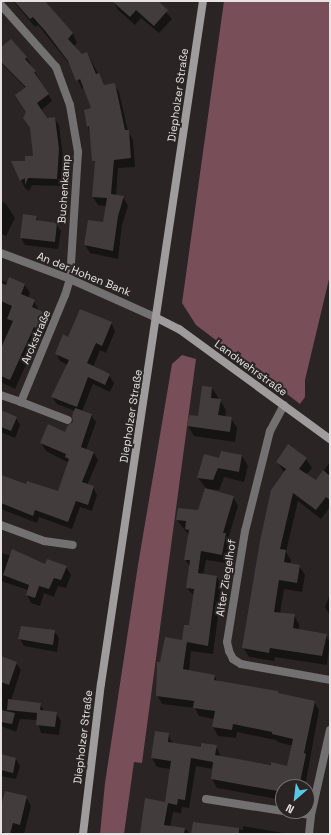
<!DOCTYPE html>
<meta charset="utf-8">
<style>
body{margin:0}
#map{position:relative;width:331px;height:835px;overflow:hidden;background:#2a2425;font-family:"Space Grotesk",sans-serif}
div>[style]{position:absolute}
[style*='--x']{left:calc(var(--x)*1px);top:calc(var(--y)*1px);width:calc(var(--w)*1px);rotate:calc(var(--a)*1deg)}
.forest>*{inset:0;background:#784e58}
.shadow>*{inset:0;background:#0007}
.building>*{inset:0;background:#423c3d}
.street>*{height:8px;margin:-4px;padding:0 4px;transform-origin:4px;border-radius:4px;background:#737071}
.secondary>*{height:8px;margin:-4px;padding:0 4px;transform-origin:4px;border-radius:4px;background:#a09b9c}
span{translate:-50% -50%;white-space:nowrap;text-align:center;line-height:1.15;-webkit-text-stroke:4px #2a2425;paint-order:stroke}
.street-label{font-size:11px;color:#e7e3e4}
.frame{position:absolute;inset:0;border:2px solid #e7e3e4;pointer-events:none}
.north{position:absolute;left:275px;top:779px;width:40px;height:40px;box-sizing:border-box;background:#2a2425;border:1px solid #767071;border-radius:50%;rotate:208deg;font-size:11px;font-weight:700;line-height:16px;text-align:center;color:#e7e3e4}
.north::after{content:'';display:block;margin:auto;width:14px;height:18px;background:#57c9e2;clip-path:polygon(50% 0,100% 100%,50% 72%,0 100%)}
</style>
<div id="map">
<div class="forest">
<i style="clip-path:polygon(224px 1px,330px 1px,330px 275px,305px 380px,305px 397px,300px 404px,196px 325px,182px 303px)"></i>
<i style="clip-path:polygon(182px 355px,196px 359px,142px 763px,134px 762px,124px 834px,100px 834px,105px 783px,138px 565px,172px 364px)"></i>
</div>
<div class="shadow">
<i style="clip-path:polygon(13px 1px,44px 1px,73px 34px,77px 43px,74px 46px,82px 55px,87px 53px,105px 86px,114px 84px,119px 92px,128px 131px,133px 140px,135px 167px,118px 168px,116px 196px,123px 197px,128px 206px,122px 225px,118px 259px,90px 253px,85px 245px,104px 224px,107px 206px,98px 205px,93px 197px,95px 165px,88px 126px,92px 109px,84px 88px,82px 89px,71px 66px,38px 25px,35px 27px)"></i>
<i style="clip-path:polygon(113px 1px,156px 1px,172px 19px,159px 33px,141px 18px,135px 25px,118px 10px)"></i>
<i style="clip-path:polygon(11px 40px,27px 58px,52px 101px,41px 110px,47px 119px,54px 118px,59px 125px,63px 157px,60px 186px,32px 185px,29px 191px,25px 188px,12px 162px,26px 162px,34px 157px,31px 130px,24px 119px,27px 112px,26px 88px,1px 63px,1px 46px,2px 47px)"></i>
<i style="clip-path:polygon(1px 201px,6px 204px,15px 218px,6px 236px,1px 234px)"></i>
<i style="clip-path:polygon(36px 217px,39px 222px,56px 224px,61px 231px,58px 249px,25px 245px,21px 238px)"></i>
<i style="clip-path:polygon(10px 279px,25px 285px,30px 293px,28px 298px,34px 301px,39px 311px,50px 316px,55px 325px,48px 340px,39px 336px,15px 389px,1px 382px,1px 280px,8px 283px)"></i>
<i style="clip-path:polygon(111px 323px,115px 331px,106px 353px,100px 350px,93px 367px,109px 375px,114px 383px,110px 392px,93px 384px,82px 411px,91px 415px,96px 422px,86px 450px,94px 453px,98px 460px,87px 485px,93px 487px,97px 495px,92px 511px,80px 507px,72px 529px,39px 517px,37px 523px,1px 509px,1px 476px,27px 485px,59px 492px,69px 463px,46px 451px,41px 443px,66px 433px,74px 423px,75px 411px,57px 404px,52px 397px,68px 365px,60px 361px,56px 353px,69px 338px)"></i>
<i style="clip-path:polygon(212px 388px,226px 410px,225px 417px,231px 418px,237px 428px,235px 442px,194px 436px,188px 426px,198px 417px)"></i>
<i style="clip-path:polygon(1px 411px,16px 418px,20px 425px,15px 438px,1px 432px)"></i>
<i style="clip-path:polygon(242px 456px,248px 466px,244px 482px,224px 477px,219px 490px,209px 489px,233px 497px,238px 506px,228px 539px,230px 543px,227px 563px,206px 560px,203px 575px,217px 577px,222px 586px,213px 654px,191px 651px,189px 671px,214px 676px,218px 682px,314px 702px,319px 710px,305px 787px,283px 787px,283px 800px,217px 788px,212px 779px,213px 769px,196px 766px,189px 808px,182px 807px,181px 813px,173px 812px,170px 827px,187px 830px,189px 834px,141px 834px,166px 803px,171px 769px,157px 767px,152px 758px,168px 734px,173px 744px,202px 748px,216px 746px,221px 757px,288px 767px,293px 746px,278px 742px,276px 740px,237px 732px,236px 738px,218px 736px,213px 727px,214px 719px,199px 716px,195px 708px,162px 704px,157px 695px,161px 663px,183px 641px,190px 627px,194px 596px,187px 588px,190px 567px,185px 559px,189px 535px,177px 520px,199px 512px,206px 488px,198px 478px,220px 459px)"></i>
<i style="clip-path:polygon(306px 459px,312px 468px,306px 475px,316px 481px,330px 462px,330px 507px,321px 519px,298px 501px,286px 552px,291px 560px,290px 564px,299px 566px,305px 575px,302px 592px,284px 589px,280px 614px,294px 615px,299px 624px,299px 630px,326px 635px,330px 642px,327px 665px,275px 657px,274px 661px,249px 657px,243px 647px,285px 473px,277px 462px)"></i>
<i style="clip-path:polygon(1px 553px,46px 565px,66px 567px,71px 575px,66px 588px,58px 586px,54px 597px,44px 593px,40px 606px,31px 603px,27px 595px,28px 590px,1px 581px)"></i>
<i style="clip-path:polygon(330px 594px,330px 616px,325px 607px)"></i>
<i style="clip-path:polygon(54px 631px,59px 638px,57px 652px,24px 646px,20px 639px)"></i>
<i style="clip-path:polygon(1px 658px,16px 663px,21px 670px,11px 700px,40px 704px,44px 711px,56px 713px,61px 721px,59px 735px,41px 733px,37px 720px,20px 719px,16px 732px,1px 726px)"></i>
<i style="clip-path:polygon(1px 755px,16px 759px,20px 766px,16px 779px,1px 776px)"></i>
<i style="clip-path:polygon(26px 797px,31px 806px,24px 834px,1px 834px,1px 809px)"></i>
<i style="clip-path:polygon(194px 823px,243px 830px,243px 826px,289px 834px,192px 834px)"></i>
</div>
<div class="building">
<i style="clip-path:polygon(14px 1px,45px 1px,73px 33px,68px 39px,82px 54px,87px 52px,96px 74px,99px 73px,104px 85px,115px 83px,125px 130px,129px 130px,131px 158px,114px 160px,111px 194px,124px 196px,118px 216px,113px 251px,84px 245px,88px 220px,103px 222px,107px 198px,92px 197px,95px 161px,92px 161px,89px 126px,87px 127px,84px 110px,91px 108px,80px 79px,76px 81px,68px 61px,46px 32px,33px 17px,30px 19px)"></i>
<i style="clip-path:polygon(112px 1px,158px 1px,168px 10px,154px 26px,136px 10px,130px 17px)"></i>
<i style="clip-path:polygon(11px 39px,27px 57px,25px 59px,36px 71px,34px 72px,49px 94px,37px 103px,47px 118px,55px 117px,59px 149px,57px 179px,28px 178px,25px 185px,25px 178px,20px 181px,11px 161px,25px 161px,25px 156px,33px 156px,30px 128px,23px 118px,26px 112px,15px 95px,26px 87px,1px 62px,1px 47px)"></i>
<i style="clip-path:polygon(23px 214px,37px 216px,36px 220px,57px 223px,55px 242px,20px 238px)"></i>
<i style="clip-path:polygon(9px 277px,25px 284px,21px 294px,35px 300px,32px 307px,50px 315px,43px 331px,34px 327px,10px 380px,1px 376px,1px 348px,13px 321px,7px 319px,12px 306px,1px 301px,1px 283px,6px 285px)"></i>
<i style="clip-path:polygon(80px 309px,112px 322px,102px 346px,96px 343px,87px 363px,110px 374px,105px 385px,88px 377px,77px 407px,51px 397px,69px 360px,55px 354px,63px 334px,68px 337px)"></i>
<i style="clip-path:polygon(202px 386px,212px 387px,211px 398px,221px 399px,218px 415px,232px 417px,230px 432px,187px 426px,189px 415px,198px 416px)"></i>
<i style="clip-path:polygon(75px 408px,92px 414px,81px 447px,94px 452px,82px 482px,94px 486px,88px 505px,76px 501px,68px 522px,35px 510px,33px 516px,1px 503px,1px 475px,26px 484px,27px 481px,58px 491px,69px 459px,65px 457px,66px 454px,40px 443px,48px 424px,65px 432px,68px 425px,73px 422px,72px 416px)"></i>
<i style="clip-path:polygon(1px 410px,17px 417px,11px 431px,1px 427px)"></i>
<i style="clip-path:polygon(288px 444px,307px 458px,299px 469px,316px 480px,323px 470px,330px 476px,330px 500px,326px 497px,316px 510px,293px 493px,280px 549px,286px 550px,284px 562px,300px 565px,297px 583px,279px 580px,274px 612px,295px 614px,293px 628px,327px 634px,322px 656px,270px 648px,269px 653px,242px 648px,260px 541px,271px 490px,286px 469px,276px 462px)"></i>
<i style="clip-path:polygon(221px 451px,242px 455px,239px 472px,218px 468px,213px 480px,197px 478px,204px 454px,219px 458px)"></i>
<i style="clip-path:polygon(205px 488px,234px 496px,223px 533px,226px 533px,222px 555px,201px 551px,198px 573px,217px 576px,208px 646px,187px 642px,183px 669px,215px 675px,214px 680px,278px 691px,278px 693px,315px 701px,304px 753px,306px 754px,299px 787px,283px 787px,283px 792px,211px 779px,213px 762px,191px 758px,185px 800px,178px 799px,177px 805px,168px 803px,164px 825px,185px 828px,184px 834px,140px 834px,145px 798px,165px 802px,171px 761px,151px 758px,155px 731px,169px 733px,168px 742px,201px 747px,201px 743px,217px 745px,215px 755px,271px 765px,271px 762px,287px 766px,293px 739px,272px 734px,272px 732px,233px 724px,232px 730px,212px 727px,215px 711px,193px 708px,194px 701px,156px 696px,157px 662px,160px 662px,165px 637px,182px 640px,184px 625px,189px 625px,194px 589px,186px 588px,190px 560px,184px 560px,189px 530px,185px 529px,186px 521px,176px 520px,178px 508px,198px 510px)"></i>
<i style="clip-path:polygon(12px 549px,45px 564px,47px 559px,67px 566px,61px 580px,54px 578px,49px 589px,39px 586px,35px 598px,26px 595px,29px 585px,3px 575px)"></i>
<i style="clip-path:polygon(21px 626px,55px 630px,53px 645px,18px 639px)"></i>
<i style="clip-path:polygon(1px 656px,17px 662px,9px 685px,1px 682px)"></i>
<i style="clip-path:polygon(8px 699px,41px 703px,40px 710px,57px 712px,55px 727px,36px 725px,37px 713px,7px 710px)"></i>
<i style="clip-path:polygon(1px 710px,15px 713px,12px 724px,1px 722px)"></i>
<i style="clip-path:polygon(1px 754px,16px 758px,13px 773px,1px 770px)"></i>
<i style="clip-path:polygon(5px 791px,27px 796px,20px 825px,13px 823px,10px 834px,1px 832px,1px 806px)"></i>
<i style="clip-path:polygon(193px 822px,239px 828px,239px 834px,191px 834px)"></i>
</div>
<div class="street">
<i style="--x:1;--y:5;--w:83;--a:48.4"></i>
<i style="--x:56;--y:67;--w:40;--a:69.8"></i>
<i style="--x:70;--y:105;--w:48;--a:80.3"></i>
<i style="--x:78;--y:152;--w:127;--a:93.6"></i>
<i style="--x:70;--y:279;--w:17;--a:107"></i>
<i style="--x:65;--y:295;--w:116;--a:112.4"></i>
<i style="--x:21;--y:402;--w:21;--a:-161"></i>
<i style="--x:1;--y:253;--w:74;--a:20.6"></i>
<i style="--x:70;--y:279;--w:95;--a:24.1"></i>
<i style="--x:21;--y:402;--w:50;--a:21"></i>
<i style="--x:284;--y:405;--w:30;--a:118"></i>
<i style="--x:270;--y:431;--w:103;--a:104"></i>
<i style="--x:245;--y:531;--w:112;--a:99.2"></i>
<i style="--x:227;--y:642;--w:9;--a:77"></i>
<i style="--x:229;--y:651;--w:9;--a:63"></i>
<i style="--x:233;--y:659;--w:9;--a:32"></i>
<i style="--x:241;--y:664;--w:90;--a:10.2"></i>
<i style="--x:1;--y:525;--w:46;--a:20.4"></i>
<i style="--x:44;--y:541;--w:29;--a:8"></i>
<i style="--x:206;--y:799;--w:78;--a:8.9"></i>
<i style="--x:285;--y:811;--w:26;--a:9"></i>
<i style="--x:311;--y:815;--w:19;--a:96"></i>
<i style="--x:311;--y:815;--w:87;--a:-77.4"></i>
</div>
<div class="secondary">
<i style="--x:157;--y:318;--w:25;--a:27"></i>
<i style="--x:179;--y:329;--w:187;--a:36.1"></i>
<i style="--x:83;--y:834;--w:151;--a:-83.2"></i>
<i style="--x:101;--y:684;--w:691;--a:-81.51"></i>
</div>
<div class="street-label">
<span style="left:178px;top:95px;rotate:-82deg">Diepholzer Straße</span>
<span style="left:64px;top:189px;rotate:-86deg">Buchenkamp</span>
<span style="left:84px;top:274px;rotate:22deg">An der Hohen Bank</span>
<span style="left:36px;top:337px;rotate:-67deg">Arckstraße</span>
<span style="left:251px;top:368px;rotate:36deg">Landwehrstraße</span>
<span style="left:131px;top:416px;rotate:-81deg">Diepholzer Straße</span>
<span style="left:226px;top:578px;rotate:-81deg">Alter Ziegelhof</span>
<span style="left:83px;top:737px;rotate:-83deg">Diepholzer Straße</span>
</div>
<div class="frame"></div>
<div class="north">N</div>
</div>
